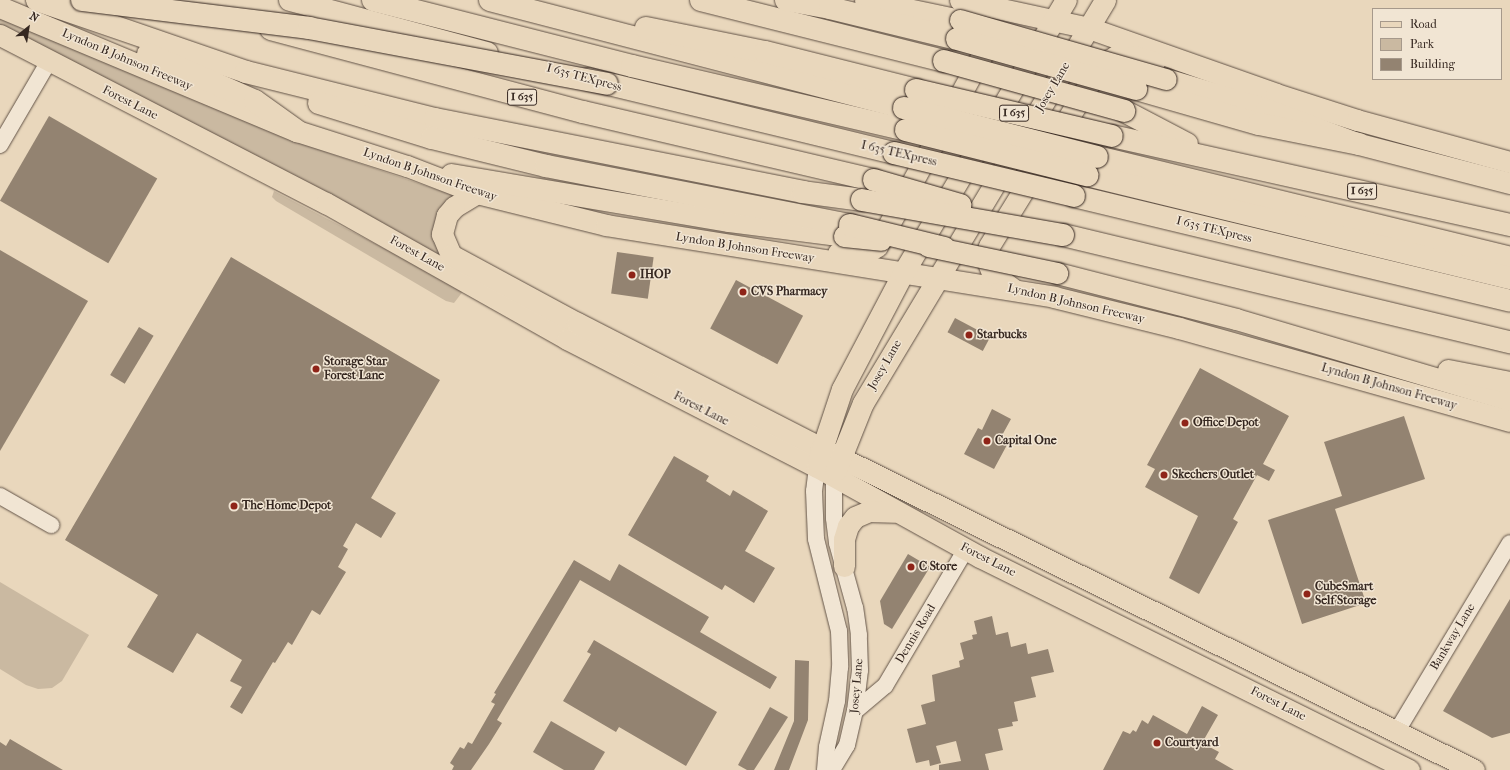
<!DOCTYPE html>
<style>
body{margin:0}
#map{position:relative;width:1510px;height:770px;overflow:hidden;background:#e9d7bc;font-family:"IM FELL French Canon",serif}
div>[style]{position:absolute}
[style*='--x']{left:calc(var(--x)*1px);top:calc(var(--y)*1px);width:calc(var(--w)*1px);rotate:calc(var(--a)*1deg)}
.green>*{inset:0;background:#cab9a1}
.building>*{inset:0;background:#938371;transform-origin:0 0}
.roads{filter:drop-shadow(0 0 1px #625347) drop-shadow(0 0 1px #625347)}
.minor>*{height:16px;margin:-8px;padding:0 8px;transform-origin:8px;border-radius:8px;background:#f1e5d3}
.major>*{height:21px;margin:-10.5px;padding:0 10.5px;transform-origin:10.5px;border-radius:10.5px;background:#e9d7bc}
.highway>*{height:22px;margin:-11px;padding:0 11px;transform-origin:11px;border-radius:11px;background:#e9d7bc}
.bridges{filter:drop-shadow(0 0 1px #352720) drop-shadow(0 0 1px #352720)}
.major-bridge>*{height:21px;margin:-10.5px;padding:0 10.5px;transform-origin:10.5px;border-radius:10.5px;background:#e9d7bc}
.highway-bridge>*{height:22px;margin:-11px;padding:0 11px;transform-origin:11px;border-radius:11px;background:#e9d7bc}
.dots>*{width:11px;height:11px;translate:-50% -50%;box-sizing:border-box;border:2px solid #f1e5d3;border-radius:50%}
span{translate:-50% -50%;white-space:nowrap;text-align:center;line-height:1.15;-webkit-text-stroke:3px #f1e5d3;paint-order:stroke}
.shield-label span{padding:1px 3px;background:#f1e5d3;border:1px solid;border-radius:3px;-webkit-text-stroke-width:0}
.shield-label{font-size:11px;color:#352720;font-weight:700}
.street-label{font-size:12px;color:#352720}
.poi-label{font-size:12px;color:#352720;font-weight:700}
.left{translate:0 -50%;text-align:left}
.legend{position:absolute;left:1372px;top:8px;width:130px;height:72px;box-sizing:border-box;background:#f1e5d3;border:1px solid #a6998b;margin:0;padding:5px 7px;list-style:none;font-size:12px;color:#352720}
.legend li{display:flex;align-items:center;gap:8px;height:20px}
.legend b{width:20px;border:1px solid #a6998b}
.north{position:absolute;left:8px;top:8px;width:40px;height:40px;-webkit-text-stroke:3px #f1e5d3;paint-order:stroke;rotate:30deg;font-size:11px;font-weight:700;line-height:16px;text-align:center;color:#352720}
.north::after{content:'';display:block;margin:auto;width:14px;height:18px;background:#352720;clip-path:polygon(50% 0,100% 100%,50% 72%,0 100%)}
</style>
<div id="map">
<div class="green">
<i style="clip-path:polygon(0 17px,329px 153px,453px 195px,440px 254px,438px 255px,0 29px)"></i>
<i style="clip-path:polygon(274px 191px,464px 290px,454px 303px,446px 301px,276px 201px,272px 197px)"></i>
<i style="clip-path:polygon(0 582px,89px 635px,62px 681px,52px 688px,38px 689px,26px 685px,0 669px)"></i>
</div>
<div class="building">
<i style="left:49px;top:116px;width:125px;height:98px;rotate:30deg"></i>
<i style="clip-path:polygon(0 250px,88px 301px,0 451px)"></i>
<i style="left:617px;top:252px;width:37px;height:42px;rotate:8deg"></i>
<i style="clip-path:polygon(231px 257px,440px 380px,371px 498px,396px 513px,381px 538px,356px 523px,343px 546px,348px 549px,338px 567px,346px 572px,320px 615px,312px 610px,292px 645px,288px 642px,275px 663px,273px 662px,242px 714px,230px 707px,242px 687px,230px 681px,242px 660px,197px 633px,173px 673px,127px 647px,158px 595px,65px 540px)"></i>
<i style="left:736px;top:280px;width:76px;height:55px;rotate:28deg"></i>
<i style="left:955px;top:318px;width:40px;height:16px;rotate:28deg"></i>
<i style="left:139px;top:327px;width:17px;height:56px;rotate:31deg"></i>
<i style="clip-path:polygon(1200px 368px,1289px 416px,1263px 464px,1275px 470px,1269px 481px,1257px 475px,1233px 519px,1238px 522px,1199px 594px,1169px 578px,1198px 516px,1145px 487px,1155px 469px,1147px 465px)"></i>
<i style="clip-path:polygon(992px 409px,1011px 419px,1000px 439px,1008px 443px,994px 469px,964px 454px,978px 428px,982px 430px)"></i>
<i style="clip-path:polygon(1404px 416px,1425px 479px,1335px 509px,1366px 603px,1302px 624px,1268px 520px,1342px 496px,1324px 442px)"></i>
<i style="clip-path:polygon(674px 456px,709px 476px,706px 481px,730px 496px,733px 490px,768px 511px,745px 551px,775px 568px,754px 603px,725px 585px,722px 590px,628px 535px)"></i>
<i style="clip-path:polygon(908px 554px,930px 567px,892px 629px,884px 624px,880px 601px)"></i>
<i style="clip-path:polygon(574px 560px,610px 581px,619px 564px,709px 617px,700px 632px,777px 677px,770px 689px,580px 580px,497px 720px,502px 723px,489px 744px,471px 770px,452px 770px,454px 766px,450px 763px,460px 747px,464px 749px,468px 742px,472px 744px,495px 704px,491px 702px,496px 694px,494px 693px)"></i>
<i style="clip-path:polygon(1510px 599px,1510px 733px,1492px 738px,1443px 711px)"></i>
<i style="clip-path:polygon(992px 616px,996px 635px,1008px 632px,1011px 647px,1026px 643px,1028px 654px,1048px 649px,1054px 672px,1031px 677px,1036px 697px,1014px 702px,1018px 721px,1012px 722px,1013px 726px,998px 729px,1003px 750px,985px 754px,989px 770px,939px 770px,939px 765px,961px 761px,956px 741px,936px 746px,941px 763px,930px 766px,929px 760px,916px 763px,907px 729px,926px 724px,921px 705px,935px 701px,932px 675px,960px 667px,959px 661px,964px 659px,960px 643px,973px 639px,972px 635px,977px 634px,974px 621px)"></i>
<i style="clip-path:polygon(594px 640px,717px 712px,686px 766px,619px 727px,616px 732px,563px 701px,591px 654px,587px 652px)"></i>
<i style="clip-path:polygon(795px 660px,809px 661px,808px 720px,789px 770px,774px 770px,794px 721px)"></i>
<i style="clip-path:polygon(1202px 706px,1218px 715px,1202px 743px,1219px 752px,1215px 759px,1234px 770px,1103px 770px,1123px 731px,1130px 734px,1133px 730px,1136px 732px,1142px 720px,1148px 724px,1153px 715px,1187px 734px)"></i>
<i style="clip-path:polygon(770px 707px,788px 717px,754px 770px,747px 770px,738px 765px)"></i>
<i style="clip-path:polygon(551px 721px,605px 752px,594px 770px,564px 770px,533px 752px)"></i>
<i style="clip-path:polygon(10px 739px,27px 749px,63px 770px,0 770px,0 742px,6px 746px)"></i>
</div>
<div class="roads">
<div class="minor">
<i style="--x:0;--y:145;--w:97;--a:-59.7"></i>
<i style="--x:817;--y:467;--w:24;--a:97"></i>
<i style="--x:814;--y:491;--w:48;--a:87.6"></i>
<i style="--x:816;--y:539;--w:95;--a:76"></i>
<i style="--x:839;--y:631;--w:36;--a:88"></i>
<i style="--x:840;--y:667;--w:34;--a:95"></i>
<i style="--x:837;--y:701;--w:47;--a:102.3"></i>
<i style="--x:827;--y:747;--w:23;--a:95"></i>
<i style="--x:0;--y:496;--w:59;--a:29.6"></i>
<i style="--x:855;--y:711;--w:39;--a:-40"></i>
<i style="--x:885;--y:686;--w:159;--a:-59.4"></i>
<i style="--x:1397;--y:731;--w:219;--a:-59"></i>
<i style="--x:832;--y:770;--w:29;--a:-59"></i>
<i style="--x:847;--y:745;--w:35;--a:-77"></i>
<i style="--x:855;--y:711;--w:41;--a:-83"></i>
<i style="--x:860;--y:670;--w:35;--a:-92"></i>
<i style="--x:859;--y:635;--w:27;--a:-98"></i>
<i style="--x:855;--y:608;--w:67;--a:-105.5"></i>
<i style="--x:837;--y:543;--w:25;--a:-97"></i>
<i style="--x:834;--y:518;--w:41;--a:-90"></i>
</div>
<div class="major">
<i style="--x:865;--y:0;--w:97;--a:11.9"></i>
<i style="--x:960;--y:0;--w:132;--a:12.2"></i>
<i style="--x:1089;--y:28;--w:198;--a:19.4"></i>
<i style="--x:1276;--y:94;--w:85;--a:17.8"></i>
<i style="--x:1357;--y:120;--w:159;--a:15.4"></i>
<i style="--x:0;--y:7;--w:322;--a:22.7"></i>
<i style="--x:297;--y:131;--w:115;--a:17.7"></i>
<i style="--x:407;--y:166;--w:75;--a:21.1"></i>
<i style="--x:477;--y:193;--w:133;--a:13.9"></i>
<i style="--x:606;--y:225;--w:454;--a:9.1"></i>
<i style="--x:1054;--y:297;--w:129;--a:13.9"></i>
<i style="--x:1179;--y:328;--w:344;--a:15.7"></i>
<i style="--x:0;--y:35;--w:367;--a:27.3"></i>
<i style="--x:326;--y:203;--w:277;--a:29.4"></i>
<i style="--x:567;--y:339;--w:281;--a:27.1"></i>
<i style="--x:817;--y:467;--w:186;--a:28.9"></i>
<i style="--x:980;--y:557;--w:479;--a:26.4"></i>
<i style="--x:1166;--y:79;--w:104;--a:16.7"></i>
<i style="--x:1266;--y:109;--w:99;--a:20.6"></i>
<i style="--x:1359;--y:144;--w:156;--a:14.5"></i>
<i style="--x:451;--y:174;--w:282;--a:9.6"></i>
<i style="--x:729;--y:221;--w:116;--a:7.4"></i>
<i style="--x:477;--y:193;--w:27;--a:149"></i>
<i style="--x:454;--y:207;--w:11;--a:131"></i>
<i style="--x:447;--y:215;--w:20;--a:105"></i>
<i style="--x:442;--y:234;--w:23;--a:67"></i>
<i style="--x:451;--y:255;--w:143;--a:28.4"></i>
<i style="--x:577;--y:323;--w:274;--a:27.1"></i>
<i style="--x:821;--y:448;--w:728;--a:26.25"></i>
<i style="--x:838;--y:253;--w:28;--a:0"></i>
<i style="--x:866;--y:253;--w:13;--a:-32"></i>
<i style="--x:877;--y:246;--w:243;--a:-61.2"></i>
<i style="--x:1057;--y:273;--w:185;--a:14.4"></i>
<i style="--x:1236;--y:319;--w:286;--a:16.5"></i>
<i style="--x:1013;--y:289;--w:26;--a:-143"></i>
<i style="--x:992;--y:273;--w:17;--a:-111"></i>
<i style="--x:986;--y:257;--w:11;--a:-75"></i>
<i style="--x:989;--y:246;--w:211;--a:-58.3"></i>
<i style="--x:1100;--y:66;--w:19;--a:-32"></i>
<i style="--x:1116;--y:56;--w:18;--a:0"></i>
<i style="--x:1134;--y:56;--w:21;--a:17"></i>
<i style="--x:1448;--y:370;--w:63;--a:11"></i>
<i style="--x:818;--y:461;--w:76;--a:-71.6"></i>
<i style="--x:842;--y:389;--w:131;--a:-62.3"></i>
<i style="--x:903;--y:273;--w:318;--a:-59.2"></i>
<i style="--x:836;--y:470;--w:72;--a:-68.1"></i>
<i style="--x:863;--y:403;--w:470;--a:-59"></i>
<i style="--x:844;--y:566;--w:27;--a:-90"></i>
<i style="--x:844;--y:539;--w:14;--a:-73"></i>
<i style="--x:848;--y:526;--w:11;--a:-52"></i>
<i style="--x:855;--y:517;--w:15;--a:-23"></i>
<i style="--x:869;--y:511;--w:25;--a:2"></i>
</div>
<div class="highway">
<i style="--x:37;--y:0;--w:221;--a:19"></i>
<i style="--x:246;--y:72;--w:195;--a:14"></i>
<i style="--x:435;--y:119;--w:375;--a:11.2"></i>
<i style="--x:803;--y:192;--w:60;--a:7.7"></i>
<i style="--x:290;--y:0;--w:204;--a:15.1"></i>
<i style="--x:373;--y:0;--w:267;--a:14.3"></i>
<i style="--x:632;--y:66;--w:281;--a:13.1"></i>
<i style="--x:490;--y:0;--w:428;--a:14.6"></i>
<i style="--x:701;--y:0;--w:251;--a:14.1"></i>
<i style="--x:786;--y:0;--w:45;--a:10.3"></i>
<i style="--x:830;--y:8;--w:131;--a:13.7"></i>
<i style="--x:646;--y:28;--w:121;--a:11.4"></i>
<i style="--x:765;--y:52;--w:156;--a:14.1"></i>
<i style="--x:271;--y:29;--w:323;--a:14.9"></i>
<i style="--x:583;--y:112;--w:299;--a:13.2"></i>
<i style="--x:148;--y:54;--w:117;--a:23.7"></i>
<i style="--x:255;--y:101;--w:52;--a:35.5"></i>
<i style="--x:588;--y:79;--w:315;--a:13.6"></i>
<i style="--x:1136;--y:89;--w:128;--a:15.9"></i>
<i style="--x:1259;--y:124;--w:102;--a:11.3"></i>
<i style="--x:319;--y:103;--w:118;--a:17.2"></i>
<i style="--x:432;--y:138;--w:117;--a:13.8"></i>
<i style="--x:546;--y:166;--w:310;--a:11"></i>
<i style="--x:1124;--y:111;--w:71;--a:27.6"></i>
<i style="--x:1112;--y:136;--w:408;--a:12.6"></i>
<i style="--x:1097;--y:157;--w:425;--a:13.7"></i>
<i style="--x:1087;--y:175;--w:435;--a:13.7"></i>
<i style="--x:1074;--y:196;--w:448;--a:13.5"></i>
<i style="--x:1063;--y:235;--w:460;--a:13.5"></i>
</div>
</div>
<div class="bridges">
<div class="major-bridge">
<i style="--x:960;--y:20;--w:214;--a:16"></i>
<i style="--x:844;--y:236;--w:37;--a:6"></i>
<i style="--x:928;--y:246;--w:132;--a:11.8"></i>
</div>
<div class="highway-bridge">
<i style="--x:82;--y:0;--w:229;--a:7"></i>
<i style="--x:309;--y:28;--w:303;--a:10.6"></i>
<i style="--x:957;--y:39;--w:186;--a:15.6"></i>
<i style="--x:944;--y:61;--w:187;--a:15.5"></i>
<i style="--x:916;--y:90;--w:201;--a:13.2"></i>
<i style="--x:904;--y:108;--w:199;--a:14.2"></i>
<i style="--x:906;--y:130;--w:187;--a:14"></i>
<i style="--x:894;--y:153;--w:185;--a:13.4"></i>
<i style="--x:874;--y:180;--w:90;--a:16.2"></i>
<i style="--x:862;--y:200;--w:204;--a:9.9"></i>
<i style="--x:850;--y:225;--w:97;--a:13.7"></i>
</div>
</div>
<div class="dots">
<i style="left:632px;top:275px;background:#8f2418"></i>
<i style="left:743px;top:292px;background:#8f2418"></i>
<i style="left:969px;top:335px;background:#8f2418"></i>
<i style="left:316px;top:369px;background:#8f2418"></i>
<i style="left:1185px;top:423px;background:#8f2418"></i>
<i style="left:987px;top:441px;background:#8f2418"></i>
<i style="left:1164px;top:475px;background:#8f2418"></i>
<i style="left:234px;top:506px;background:#8f2418"></i>
<i style="left:911px;top:567px;background:#8f2418"></i>
<i style="left:1307px;top:594px;background:#8f2418"></i>
<i style="left:1157px;top:743px;background:#8f2418"></i>
</div>
<div class="shield-label">
<span style="left:522px;top:97px">I 635</span>
<span style="left:1014px;top:113px">I 635</span>
<span style="left:1362px;top:191px">I 635</span>
</div>
<div class="street-label">
<span style="left:127px;top:60px;rotate:23deg">Lyndon B Johnson Freeway</span>
<span style="left:584px;top:78px;rotate:15deg">I 635 TEXpress</span>
<span style="left:1053px;top:87px;rotate:-59deg">Josey Lane</span>
<span style="left:130px;top:103px;rotate:27deg">Forest Lane</span>
<span style="left:899px;top:154px;rotate:13deg">I 635 TEXpress</span>
<span style="left:430px;top:175px;rotate:19deg">Lyndon B Johnson Freeway</span>
<span style="left:1214px;top:230px;rotate:14deg">I 635 TEXpress</span>
<span style="left:745px;top:248px;rotate:9deg">Lyndon B Johnson Freeway</span>
<span style="left:417px;top:254px;rotate:29deg">Forest Lane</span>
<span style="left:1076px;top:304px;rotate:13deg">Lyndon B Johnson Freeway</span>
<span style="left:885px;top:365px;rotate:-60deg">Josey Lane</span>
<span style="left:1389px;top:387px;rotate:16deg">Lyndon B Johnson Freeway</span>
<span style="left:701px;top:409px;rotate:27deg">Forest Lane</span>
<span style="left:988px;top:560px;rotate:27deg">Forest Lane</span>
<span style="left:916px;top:634px;rotate:-59deg">Dennis Road</span>
<span style="left:1453px;top:637px;rotate:-59deg">Bankway Lane</span>
<span style="left:857px;top:686px;rotate:-85deg">Josey Lane</span>
<span style="left:1278px;top:704px;rotate:27deg">Forest Lane</span>
</div>
<div class="poi-label">
<span class="left" style="left:640px;top:275px">IHOP</span>
<span class="left" style="left:751px;top:292px">CVS Pharmacy</span>
<span class="left" style="left:977px;top:335px">Starbucks</span>
<span class="left" style="left:324px;top:369px">Storage Star<br>Forest Lane</span>
<span class="left" style="left:1193px;top:423px">Office Depot</span>
<span class="left" style="left:995px;top:441px">Capital One</span>
<span class="left" style="left:1172px;top:475px">Skechers Outlet</span>
<span class="left" style="left:242px;top:506px">The Home Depot</span>
<span class="left" style="left:919px;top:567px">C Store</span>
<span class="left" style="left:1315px;top:594px">CubeSmart<br>Self Storage</span>
<span class="left" style="left:1165px;top:743px">Courtyard</span>
</div>
<ul class="legend">
<li><b style="height:5px;background:#e9d7bc"></b>Road</li>
<li><b style="height:11px;background:#cab9a1"></b>Park</li>
<li><b style="height:11px;background:#938371"></b>Building</li>
</ul>
<div class="north">N</div>
</div>
